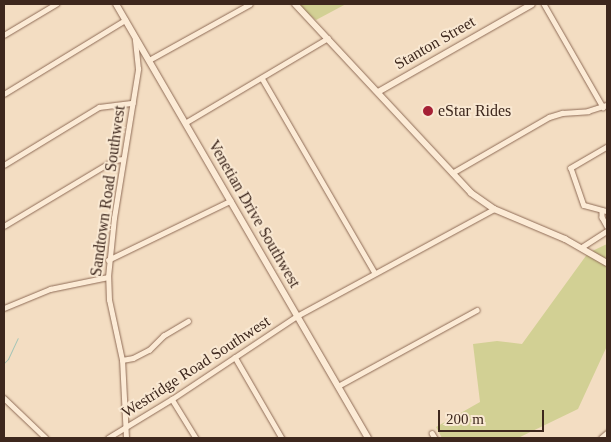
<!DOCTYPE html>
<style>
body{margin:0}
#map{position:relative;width:611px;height:442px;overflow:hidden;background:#f3ddc2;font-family:"Times New Roman",serif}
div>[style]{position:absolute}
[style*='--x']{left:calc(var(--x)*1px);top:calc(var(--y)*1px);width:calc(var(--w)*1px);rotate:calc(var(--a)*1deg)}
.green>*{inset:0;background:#d2d094}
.stream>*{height:1px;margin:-0.5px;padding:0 0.5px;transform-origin:0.5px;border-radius:0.5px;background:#a5c5b7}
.roads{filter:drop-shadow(0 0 1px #8f6c57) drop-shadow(0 0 1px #8f6c57)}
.street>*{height:4.5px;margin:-2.25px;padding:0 2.25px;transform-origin:2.25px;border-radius:2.25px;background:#fcebd6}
.secondary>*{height:6px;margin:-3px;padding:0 3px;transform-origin:3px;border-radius:3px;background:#fcebd6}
.dots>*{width:14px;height:14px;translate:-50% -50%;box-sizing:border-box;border:2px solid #f9e8d2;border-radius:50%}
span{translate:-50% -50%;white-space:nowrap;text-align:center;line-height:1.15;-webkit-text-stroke:4px #f9e8d2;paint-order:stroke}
.street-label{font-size:16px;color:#3d271d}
.poi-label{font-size:16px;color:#3d271d}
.left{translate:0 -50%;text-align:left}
.frame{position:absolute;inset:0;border:5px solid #3d271d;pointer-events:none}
.scale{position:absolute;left:438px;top:410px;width:106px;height:22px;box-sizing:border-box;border:2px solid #3d271d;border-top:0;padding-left:6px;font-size:15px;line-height:18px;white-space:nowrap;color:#3d271d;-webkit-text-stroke:4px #f9e8d2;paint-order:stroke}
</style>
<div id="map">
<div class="green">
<i style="clip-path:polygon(296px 4px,346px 4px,316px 20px)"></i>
<i style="clip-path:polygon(607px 244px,607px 346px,578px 409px,518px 438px,442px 438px,436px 427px,480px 402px,473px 344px,497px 341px,522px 344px,588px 253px)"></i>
</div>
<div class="stream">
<i style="--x:4;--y:363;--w:6;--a:-45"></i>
<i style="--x:8;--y:359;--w:23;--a:-65"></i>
</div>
<div class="roads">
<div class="street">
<i style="--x:544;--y:4;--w:119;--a:60.2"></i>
<i style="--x:4;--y:35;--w:61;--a:-30.8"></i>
<i style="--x:149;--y:60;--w:115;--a:-29"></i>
<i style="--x:262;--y:78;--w:225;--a:59.9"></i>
<i style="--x:4;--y:94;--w:142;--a:-31.4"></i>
<i style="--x:185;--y:123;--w:166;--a:-30.7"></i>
<i style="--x:607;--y:147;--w:42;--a:149.7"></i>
<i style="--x:571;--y:168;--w:39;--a:71"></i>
<i style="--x:584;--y:205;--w:24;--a:15"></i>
<i style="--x:4;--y:165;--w:111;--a:-31.4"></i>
<i style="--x:99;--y:107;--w:34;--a:-7"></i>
<i style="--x:452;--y:173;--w:112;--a:-30"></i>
<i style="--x:549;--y:117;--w:14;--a:-17"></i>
<i style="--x:562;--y:113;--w:26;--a:-4"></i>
<i style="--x:588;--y:111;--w:20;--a:-18"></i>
<i style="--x:602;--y:210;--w:7;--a:90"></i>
<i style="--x:602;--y:217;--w:10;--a:61"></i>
<i style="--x:4;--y:226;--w:128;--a:-31"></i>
<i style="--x:114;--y:160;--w:9;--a:-6"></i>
<i style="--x:582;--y:247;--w:30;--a:-33"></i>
<i style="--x:108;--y:260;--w:136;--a:-25.8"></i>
<i style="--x:4;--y:308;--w:50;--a:-22.4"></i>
<i style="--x:50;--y:289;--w:59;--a:-11.7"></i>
<i style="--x:235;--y:357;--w:94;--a:59.9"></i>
<i style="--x:122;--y:360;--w:11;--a:-10"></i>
<i style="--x:133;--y:358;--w:18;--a:-27"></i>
<i style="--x:149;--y:350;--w:20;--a:-45"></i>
<i style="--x:163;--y:336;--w:29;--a:-31"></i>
<i style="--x:338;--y:386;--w:158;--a:-28.7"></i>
<i style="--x:4;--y:398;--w:58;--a:43.6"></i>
<i style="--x:172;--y:399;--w:46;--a:58.4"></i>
<i style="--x:432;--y:433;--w:6;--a:59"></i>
<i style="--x:108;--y:438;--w:75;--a:-31.4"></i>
<i style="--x:172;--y:399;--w:150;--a:-33.6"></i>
<i style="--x:297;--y:316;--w:224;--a:-28.5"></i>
<i style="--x:126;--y:438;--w:78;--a:-92.9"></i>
<i style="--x:122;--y:360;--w:61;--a:-102.2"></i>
<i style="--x:109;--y:300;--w:23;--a:-92"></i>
<i style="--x:108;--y:277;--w:59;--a:-84.2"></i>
<i style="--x:114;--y:218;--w:151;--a:-80.8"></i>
<i style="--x:138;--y:69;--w:30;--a:-96"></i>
<i style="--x:601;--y:438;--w:8;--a:-40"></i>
</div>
<div class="secondary">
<i style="--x:116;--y:4;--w:502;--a:59.86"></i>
<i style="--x:295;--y:4;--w:258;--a:47"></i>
<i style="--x:471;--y:193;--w:28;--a:35"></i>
<i style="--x:494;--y:209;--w:77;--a:22.9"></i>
<i style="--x:565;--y:239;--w:48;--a:29.7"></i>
<i style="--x:378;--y:92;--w:177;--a:-29.7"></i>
</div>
</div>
<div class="dots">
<i style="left:428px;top:111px;background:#a52035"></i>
</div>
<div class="street-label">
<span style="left:435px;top:43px;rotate:-30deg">Stanton Street</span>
<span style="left:108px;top:191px;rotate:-82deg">Sandtown Road Southwest</span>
<span style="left:254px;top:214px;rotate:60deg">Venetian Drive Southwest</span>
<span style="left:196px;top:367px;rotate:-33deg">Westridge Road Southwest</span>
</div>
<div class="poi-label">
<span class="left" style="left:438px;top:111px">eStar Rides</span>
</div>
<div class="frame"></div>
<div class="scale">200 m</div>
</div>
